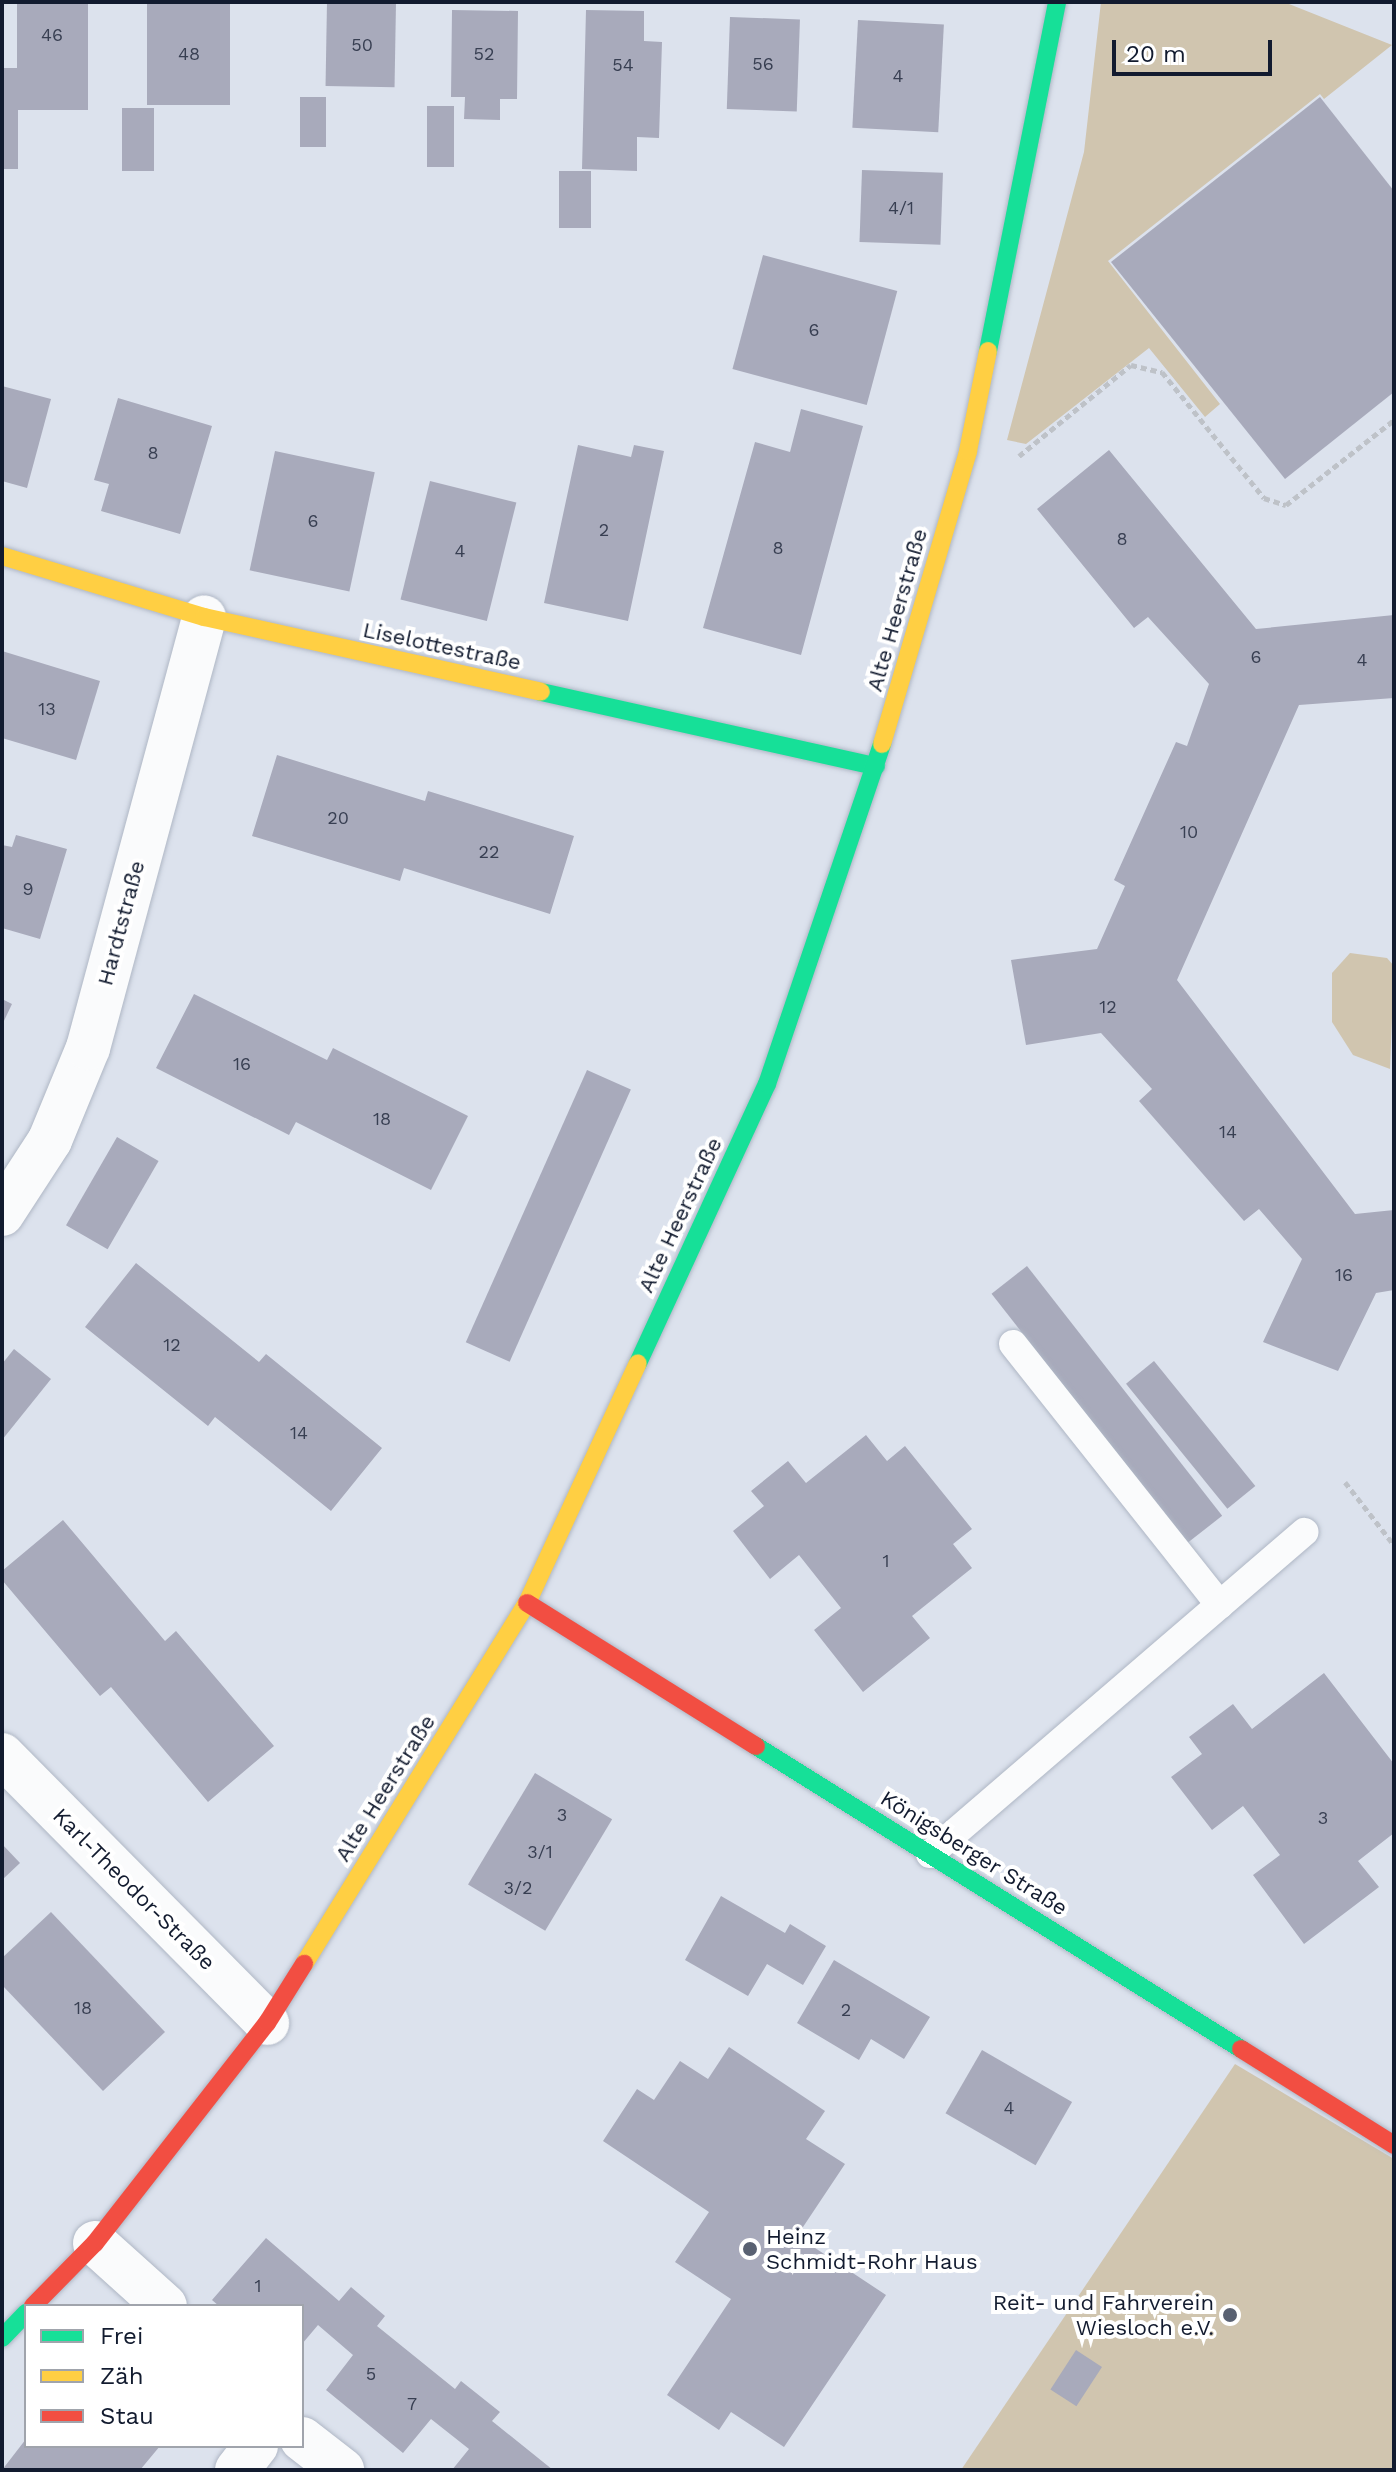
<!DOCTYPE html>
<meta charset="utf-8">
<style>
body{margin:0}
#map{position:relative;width:1396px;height:2472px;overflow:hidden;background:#dce2ed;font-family:"Work Sans",sans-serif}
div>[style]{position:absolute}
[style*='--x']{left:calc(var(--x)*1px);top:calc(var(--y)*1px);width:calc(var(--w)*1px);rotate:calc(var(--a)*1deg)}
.green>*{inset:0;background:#d0c5af}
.building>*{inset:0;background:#a8aabb;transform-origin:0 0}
.path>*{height:5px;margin-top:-2.5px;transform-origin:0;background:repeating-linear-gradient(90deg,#bec2c8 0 6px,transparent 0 10px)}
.roads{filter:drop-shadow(0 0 2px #afb7c5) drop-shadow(0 0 2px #afb7c5)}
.lane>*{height:28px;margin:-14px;padding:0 14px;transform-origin:14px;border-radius:14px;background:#fafbfc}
.street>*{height:44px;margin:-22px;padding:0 22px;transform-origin:22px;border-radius:22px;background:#fafbfc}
.fast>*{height:18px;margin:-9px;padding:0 9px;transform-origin:9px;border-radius:9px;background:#16e098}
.slow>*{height:18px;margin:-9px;padding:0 9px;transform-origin:9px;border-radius:9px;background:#ffcf43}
.jam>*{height:18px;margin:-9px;padding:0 9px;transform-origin:9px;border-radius:9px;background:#f24e42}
.dots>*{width:22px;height:22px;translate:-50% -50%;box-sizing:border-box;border:4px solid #fff;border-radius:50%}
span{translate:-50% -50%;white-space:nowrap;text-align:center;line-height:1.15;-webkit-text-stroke:8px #fff;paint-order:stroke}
.number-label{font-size:18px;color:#383f52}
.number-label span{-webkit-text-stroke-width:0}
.street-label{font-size:22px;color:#121b2f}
.poi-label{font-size:22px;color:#121b2f}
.left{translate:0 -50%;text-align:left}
.right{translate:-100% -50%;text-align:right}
.frame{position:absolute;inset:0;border:4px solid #121b2f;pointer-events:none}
.legend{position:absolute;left:24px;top:2304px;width:280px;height:144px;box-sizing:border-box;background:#fff;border:2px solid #a0a4ac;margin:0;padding:10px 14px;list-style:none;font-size:24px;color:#121b2f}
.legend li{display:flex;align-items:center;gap:16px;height:40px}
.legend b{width:40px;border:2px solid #a0a4ac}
.scale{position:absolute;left:1112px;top:40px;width:160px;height:36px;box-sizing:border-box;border:4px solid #121b2f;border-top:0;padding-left:10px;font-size:24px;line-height:28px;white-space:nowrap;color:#121b2f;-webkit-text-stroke:6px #fff;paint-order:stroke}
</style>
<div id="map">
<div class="green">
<i style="clip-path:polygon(1101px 2px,1284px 2px,1392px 45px,1324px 99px,1320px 94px,1108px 261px,1220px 404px,1205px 417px,1149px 348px,1026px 444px,1007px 440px,1084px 152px)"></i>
<i style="clip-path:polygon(1350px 953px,1387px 958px,1394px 966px,1390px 1069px,1353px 1055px,1332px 1022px,1332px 973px)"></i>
<i style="clip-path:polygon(1235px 2064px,1394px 2159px,1394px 2470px,961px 2470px)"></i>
</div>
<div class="building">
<i style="clip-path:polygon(17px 2px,88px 2px,88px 110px,18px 110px,18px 169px,2px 169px,2px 68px,17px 68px)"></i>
<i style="left:327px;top:2px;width:69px;height:84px;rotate:1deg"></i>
<i style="left:147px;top:3px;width:83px;height:102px"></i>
<i style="clip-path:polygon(452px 10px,518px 11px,517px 99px,500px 99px,500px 120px,464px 119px,465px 97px,451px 97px)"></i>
<i style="clip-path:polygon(586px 10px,644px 11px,644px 41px,662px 42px,659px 138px,637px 137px,637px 171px,582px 169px)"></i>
<i style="left:730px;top:17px;width:70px;height:92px;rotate:2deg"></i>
<i style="left:858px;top:20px;width:86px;height:108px;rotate:3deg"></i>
<i style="left:300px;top:97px;width:26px;height:50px"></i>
<i style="clip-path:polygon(1320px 97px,1394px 191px,1394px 392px,1285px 479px,1111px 262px)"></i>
<i style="left:427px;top:106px;width:27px;height:61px"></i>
<i style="left:122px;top:108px;width:32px;height:63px"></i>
<i style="left:862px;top:170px;width:81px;height:72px;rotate:2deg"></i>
<i style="left:559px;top:171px;width:32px;height:57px"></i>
<i style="left:763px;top:255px;width:139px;height:118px;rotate:15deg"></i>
<i style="clip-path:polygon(2px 386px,51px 399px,27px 488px,2px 481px)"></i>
<i style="clip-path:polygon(118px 398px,212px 426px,180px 534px,101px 511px,109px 484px,94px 480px)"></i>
<i style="clip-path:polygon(801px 409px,863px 426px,801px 655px,703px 628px,755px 442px,790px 452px)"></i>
<i style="clip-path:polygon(578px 445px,631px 457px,634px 445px,664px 451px,628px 621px,544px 603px)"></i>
<i style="clip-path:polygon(1109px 450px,1256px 629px,1394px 615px,1394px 698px,1299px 705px,1177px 980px,1355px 1214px,1394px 1210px,1394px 1290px,1376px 1293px,1338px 1371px,1263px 1342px,1302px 1259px,1259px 1209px,1244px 1221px,1139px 1101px,1152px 1089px,1101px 1033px,1026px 1045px,1011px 960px,1097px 949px,1125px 886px,1114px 880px,1176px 742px,1187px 746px,1209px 684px,1148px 617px,1134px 628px,1037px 509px)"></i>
<i style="left:275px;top:451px;width:102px;height:122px;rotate:12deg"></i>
<i style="left:430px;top:481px;width:89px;height:122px;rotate:14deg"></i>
<i style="clip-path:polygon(2px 651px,100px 681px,76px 760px,2px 738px)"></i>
<i style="clip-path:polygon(277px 755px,425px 801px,428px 791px,574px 836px,550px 914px,404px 868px,400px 881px,252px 836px)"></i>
<i style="clip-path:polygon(16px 835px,67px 849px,40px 939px,2px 928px,2px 845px,12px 847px)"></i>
<i style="clip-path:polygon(194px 994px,327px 1060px,333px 1048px,468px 1116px,431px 1190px,296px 1122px,289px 1135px,156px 1068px)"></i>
<i style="clip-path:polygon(2px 999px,12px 1004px,2px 1025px)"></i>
<i style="left:587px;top:1070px;width:48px;height:298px;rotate:24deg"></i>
<i style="left:117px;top:1137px;width:48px;height:102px;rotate:30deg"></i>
<i style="clip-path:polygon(136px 1263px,259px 1362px,266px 1354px,382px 1448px,331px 1511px,215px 1417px,208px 1426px,85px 1327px)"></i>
<i style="left:1027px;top:1266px;width:317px;height:45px;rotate:52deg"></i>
<i style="clip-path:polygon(14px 1349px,51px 1379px,2px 1440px,2px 1364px)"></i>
<i style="left:1154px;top:1361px;width:161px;height:36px;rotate:51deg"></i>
<i style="clip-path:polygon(866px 1435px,887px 1461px,905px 1446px,972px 1529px,953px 1544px,972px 1568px,912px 1616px,930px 1638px,863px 1692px,814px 1630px,841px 1608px,799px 1555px,770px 1579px,733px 1531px,764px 1506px,751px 1491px,788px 1461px,806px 1483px)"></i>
<i style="clip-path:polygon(63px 1520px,165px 1641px,176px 1631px,274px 1746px,208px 1802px,111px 1687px,100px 1696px,2px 1580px,2px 1571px)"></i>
<i style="clip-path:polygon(1324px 1673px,1394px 1764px,1394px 1833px,1358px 1861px,1379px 1887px,1304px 1944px,1253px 1875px,1280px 1855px,1243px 1806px,1212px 1830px,1171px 1777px,1202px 1754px,1189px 1737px,1233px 1704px,1252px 1729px)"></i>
<i style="left:535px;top:1773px;width:90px;height:130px;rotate:31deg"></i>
<i style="clip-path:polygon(2px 1844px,20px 1863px,2px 1880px)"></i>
<i style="clip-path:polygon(721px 1896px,785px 1933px,790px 1924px,826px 1946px,803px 1985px,767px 1964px,748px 1996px,685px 1960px)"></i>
<i style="clip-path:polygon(51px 1912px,165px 2032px,103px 2091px,2px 1985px,2px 1958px)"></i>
<i style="clip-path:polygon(834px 1960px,930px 2017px,904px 2059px,871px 2039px,859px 2060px,797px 2023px)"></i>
<i style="clip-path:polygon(729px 2047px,825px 2111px,806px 2139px,845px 2164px,797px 2236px,886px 2295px,784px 2447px,731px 2412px,719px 2430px,667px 2395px,731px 2299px,675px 2262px,709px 2212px,603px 2141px,637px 2089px,654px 2100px,680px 2061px,708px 2079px)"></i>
<i style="left:982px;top:2050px;width:104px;height:73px;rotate:30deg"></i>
<i style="clip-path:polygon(266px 2238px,339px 2301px,351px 2287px,385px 2316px,377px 2326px,455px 2389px,461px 2381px,500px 2412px,492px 2421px,553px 2470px,452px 2470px,469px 2449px,431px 2419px,403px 2453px,326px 2390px,353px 2355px,318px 2325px,302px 2344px,302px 2306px,219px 2306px,212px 2300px)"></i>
<i style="left:1076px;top:2350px;width:31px;height:47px;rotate:33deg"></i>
<i style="clip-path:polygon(26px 2439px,26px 2446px,160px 2446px,140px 2470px,2px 2470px)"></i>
</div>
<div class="path">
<i style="--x:1019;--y:456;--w:144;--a:-39.1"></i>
<i style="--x:1131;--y:365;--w:32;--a:13"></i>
<i style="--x:1162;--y:372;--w:162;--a:51"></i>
<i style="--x:1264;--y:498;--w:23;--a:18"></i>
<i style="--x:1286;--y:505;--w:137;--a:-38.2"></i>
<i style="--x:1345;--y:1482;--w:80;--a:52.1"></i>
</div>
<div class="roads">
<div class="lane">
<i style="--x:1013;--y:1344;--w:333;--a:51.6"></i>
<i style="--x:930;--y:1854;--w:494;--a:-40.7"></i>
</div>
<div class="street">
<i style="--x:2;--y:1214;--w:88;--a:-57"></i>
<i style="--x:50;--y:1140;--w:100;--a:-67.6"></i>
<i style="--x:88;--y:1048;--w:446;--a:-74.9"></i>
<i style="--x:2;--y:1755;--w:377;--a:45.3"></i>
<i style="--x:95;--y:2243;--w:94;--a:42"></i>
<i style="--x:302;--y:2439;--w:51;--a:37.8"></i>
<i style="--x:237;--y:2470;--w:31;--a:-52"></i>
</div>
<div class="fast">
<i style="--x:988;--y:351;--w:356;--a:-78.8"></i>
<i style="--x:541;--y:692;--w:343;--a:12.5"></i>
<i style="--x:638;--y:1363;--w:307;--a:-65.2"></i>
<i style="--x:767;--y:1084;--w:359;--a:-71.3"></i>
<i style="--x:756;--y:1746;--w:572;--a:31.99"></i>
<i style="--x:2;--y:2338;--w:35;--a:-46"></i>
</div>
<div class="slow">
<i style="--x:2;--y:556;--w:211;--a:16.8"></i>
<i style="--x:204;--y:617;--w:345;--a:12.5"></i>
<i style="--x:882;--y:744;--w:305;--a:-73.6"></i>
<i style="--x:968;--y:451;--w:102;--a:-78.7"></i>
<i style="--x:304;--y:1964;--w:424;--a:-58.3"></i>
<i style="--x:527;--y:1603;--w:264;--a:-65.2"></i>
</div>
<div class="jam">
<i style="--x:527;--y:1603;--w:270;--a:32"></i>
<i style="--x:1241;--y:2049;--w:181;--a:32.1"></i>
<i style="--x:33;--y:2306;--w:88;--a:-45.5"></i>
<i style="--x:95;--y:2243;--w:279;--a:-52"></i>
<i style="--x:267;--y:2023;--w:70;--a:-57.9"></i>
</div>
</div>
<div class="dots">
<i style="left:750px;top:2249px;background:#596172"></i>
<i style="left:1230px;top:2315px;background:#596172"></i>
</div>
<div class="number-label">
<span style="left:52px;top:35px">46</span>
<span style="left:362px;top:45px">50</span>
<span style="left:189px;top:54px">48</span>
<span style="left:484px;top:54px">52</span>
<span style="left:763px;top:64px">56</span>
<span style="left:623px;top:65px">54</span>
<span style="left:898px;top:76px">4</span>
<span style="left:901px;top:208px">4/1</span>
<span style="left:814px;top:330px">6</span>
<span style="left:153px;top:453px">8</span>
<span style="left:313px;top:521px">6</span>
<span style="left:604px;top:530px">2</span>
<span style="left:1122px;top:539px">8</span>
<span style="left:778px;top:548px">8</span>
<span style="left:460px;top:551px">4</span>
<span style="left:1256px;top:657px">6</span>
<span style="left:1362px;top:660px">4</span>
<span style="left:47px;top:709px">13</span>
<span style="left:338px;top:818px">20</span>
<span style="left:1189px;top:832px">10</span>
<span style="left:489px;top:852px">22</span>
<span style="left:28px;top:889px">9</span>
<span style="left:1108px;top:1007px">12</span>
<span style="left:242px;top:1064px">16</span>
<span style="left:382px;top:1119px">18</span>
<span style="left:1228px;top:1132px">14</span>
<span style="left:1344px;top:1275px">16</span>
<span style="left:172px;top:1345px">12</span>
<span style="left:299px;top:1433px">14</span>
<span style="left:886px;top:1561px">1</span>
<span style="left:562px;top:1815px">3</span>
<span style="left:1323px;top:1818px">3</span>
<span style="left:540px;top:1852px">3/1</span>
<span style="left:518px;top:1888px">3/2</span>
<span style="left:83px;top:2008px">18</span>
<span style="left:846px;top:2010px">2</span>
<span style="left:1009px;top:2108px">4</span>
<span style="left:258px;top:2286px">1</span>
<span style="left:371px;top:2374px">5</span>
<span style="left:412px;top:2404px">7</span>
</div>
<div class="street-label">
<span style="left:897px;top:610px;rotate:-74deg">Alte Heerstraße</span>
<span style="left:442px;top:646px;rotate:12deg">Liselottestraße</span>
<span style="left:121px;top:923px;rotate:-75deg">Hardtstraße</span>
<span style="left:680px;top:1215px;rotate:-65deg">Alte Heerstraße</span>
<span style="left:385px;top:1788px;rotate:-58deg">Alte Heerstraße</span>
<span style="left:974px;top:1853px;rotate:32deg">Königsberger Straße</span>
<span style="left:134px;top:1889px;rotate:45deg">Karl-Theodor-Straße</span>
</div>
<div class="poi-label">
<span class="left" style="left:766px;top:2249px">Heinz<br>Schmidt-Rohr Haus</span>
<span class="right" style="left:1214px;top:2315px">Reit- und Fahrverein<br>Wiesloch e.V.</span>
</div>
<div class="frame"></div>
<ul class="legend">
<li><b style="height:10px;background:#16e098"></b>Frei</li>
<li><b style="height:10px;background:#ffcf43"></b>Zäh</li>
<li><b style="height:10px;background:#f24e42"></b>Stau</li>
</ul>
<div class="scale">20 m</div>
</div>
